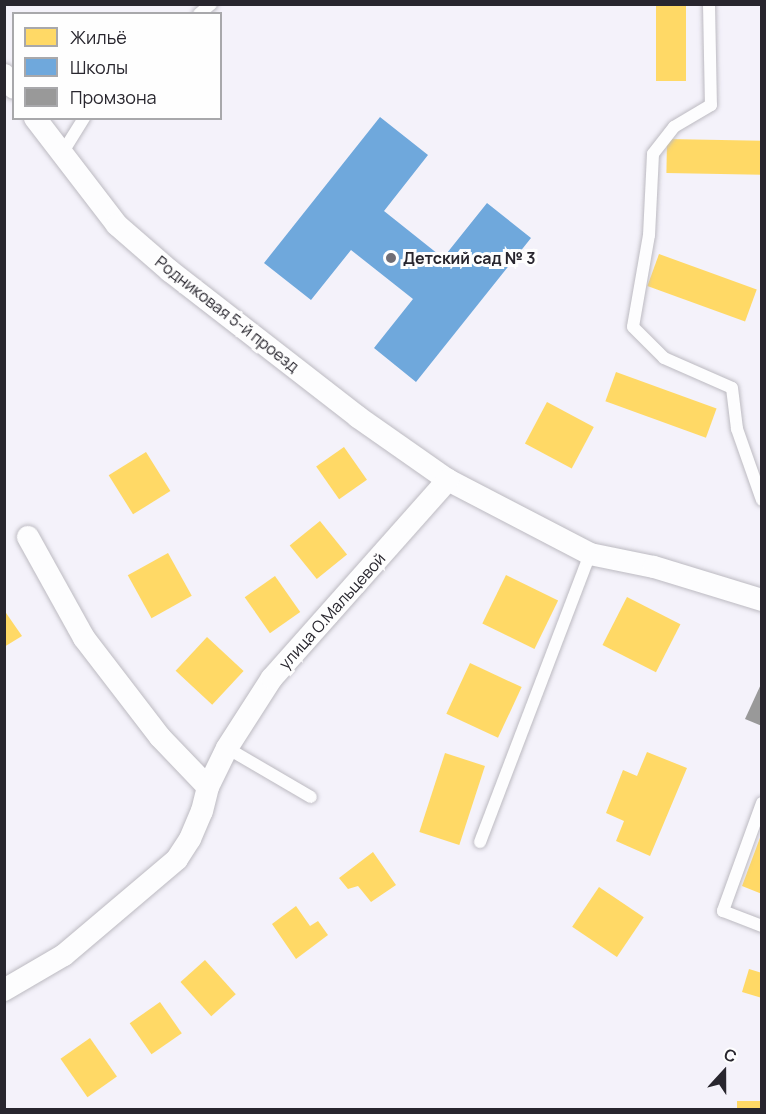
<!DOCTYPE html>
<meta charset="utf-8">
<style>
body{margin:0}
#map{position:relative;width:766px;height:1114px;overflow:hidden;background:#f4f2fa;font-family:Manrope,sans-serif}
div>[style]{position:absolute}
[style*='--x']{left:calc(var(--x)*1px);top:calc(var(--y)*1px);width:calc(var(--w)*1px);rotate:calc(var(--a)*1deg)}
.homes>*{inset:0;background:#ffd966;transform-origin:0 0}
.schools>*{inset:0;background:#6fa8dc}
.industry>*{inset:0;background:#999}
.roads{filter:drop-shadow(0 0 2px #bcbac1) drop-shadow(0 0 2px #bcbac1)}
.service>*{height:12px;margin:-6px;padding:0 6px;transform-origin:6px;border-radius:6px;background:#fdfdfe}
.minor>*{height:22px;margin:-11px;padding:0 11px;transform-origin:11px;border-radius:11px;background:#fdfdfe}
.dots>*{width:16px;height:16px;translate:-50% -50%;box-sizing:border-box;border:3px solid #fefefe;border-radius:50%}
span{translate:-50% -50%;white-space:nowrap;text-align:center;line-height:1.15;-webkit-text-stroke:6px #fefefe;paint-order:stroke}
.poi-label{font-size:16px;color:#28262e;font-weight:700}
.left{translate:0 -50%;text-align:left}
.street-label{font-size:16px;color:#28262e}
.frame{position:absolute;inset:0;border:6px solid #28262e;pointer-events:none}
.legend{position:absolute;left:12px;top:12px;width:210px;height:108px;box-sizing:border-box;background:#fefefe;border:2px solid #a8a8ab;margin:0;padding:8px 10px;list-style:none;font-size:18px;color:#28262e}
.legend li{display:flex;align-items:center;gap:12px;height:30px}
.legend b{width:30px;border:2px solid #a8a8ab}
.north{position:absolute;left:694px;top:1042px;width:60px;height:60px;-webkit-text-stroke:4px #fefefe;paint-order:stroke;rotate:21deg;font-size:16px;font-weight:700;line-height:24px;text-align:center;color:#28262e}
.north::after{content:'';display:block;margin:auto;width:21px;height:27px;background:#28262e;clip-path:polygon(50% 0,100% 100%,50% 72%,0 100%)}
</style>
<div id="map">
<div class="homes">
<i style="left:656px;top:4px;width:30px;height:77px"></i>
<i style="left:667px;top:139px;width:95px;height:34px;rotate:1deg"></i>
<i style="left:659px;top:254px;width:104px;height:34px;rotate:20deg"></i>
<i style="left:616px;top:372px;width:107px;height:31px;rotate:20deg"></i>
<i style="left:547px;top:402px;width:53px;height:47px;rotate:28deg"></i>
<i style="left:344px;top:447px;width:40px;height:34px;rotate:55deg"></i>
<i style="left:146px;top:452px;width:46px;height:44px;rotate:58deg"></i>
<i style="left:320px;top:521px;width:43px;height:39px;rotate:51deg"></i>
<i style="left:168px;top:553px;width:49px;height:46px;rotate:61deg"></i>
<i style="left:506px;top:575px;width:58px;height:54px;rotate:26deg"></i>
<i style="left:275px;top:576px;width:44px;height:37px;rotate:55deg"></i>
<i style="left:627px;top:597px;width:60px;height:54px;rotate:27deg"></i>
<i style="clip-path:polygon(4px 610px,22px 636px,4px 647px)"></i>
<i style="left:207px;top:637px;width:50px;height:46px;rotate:43deg"></i>
<i style="left:470px;top:663px;width:57px;height:56px;rotate:25deg"></i>
<i style="clip-path:polygon(647px 752px,687px 768px,650px 856px,616px 841px,624px 821px,606px 813px,623px 770px,637px 776px)"></i>
<i style="left:445px;top:753px;width:42px;height:83px;rotate:18deg"></i>
<i style="clip-path:polygon(761px 835px,762px 835px,762px 894px,742px 886px)"></i>
<i style="clip-path:polygon(373px 852px,396px 885px,371px 902px,358px 886px,348px 889px,339px 878px)"></i>
<i style="left:599px;top:887px;width:54px;height:48px;rotate:34deg"></i>
<i style="clip-path:polygon(296px 906px,310px 926px,318px 921px,328px 935px,296px 959px,272px 924px)"></i>
<i style="left:205px;top:960px;width:46px;height:33px;rotate:48deg"></i>
<i style="clip-path:polygon(749px 969px,762px 973px,762px 998px,742px 992px)"></i>
<i style="left:160px;top:1002px;width:38px;height:37px;rotate:55deg"></i>
<i style="left:90px;top:1038px;width:47px;height:36px;rotate:55deg"></i>
<i style="left:737px;top:1101px;width:25px;height:9px"></i>
</div>
<div class="schools">
<i style="clip-path:polygon(380px 117px,428px 155px,384px 211px,443px 258px,487px 203px,531px 238px,416px 382px,374px 348px,413px 299px,351px 250px,311px 300px,264px 263px)"></i>
</div>
<div class="industry">
<i style="clip-path:polygon(762px 682px,762px 726px,745px 719px)"></i>
</div>
<div class="roads">
<div class="service">
<i style="--x:709;--y:4;--w:101;--a:88.9"></i>
<i style="--x:711;--y:105;--w:43;--a:149.3"></i>
<i style="--x:674;--y:127;--w:34;--a:128"></i>
<i style="--x:653;--y:154;--w:81;--a:92.8"></i>
<i style="--x:649;--y:235;--w:93;--a:99.9"></i>
<i style="--x:633;--y:327;--w:44;--a:45"></i>
<i style="--x:664;--y:358;--w:74;--a:23.8"></i>
<i style="--x:732;--y:388;--w:41;--a:83"></i>
<i style="--x:737;--y:429;--w:75;--a:70.6"></i>
<i style="--x:199;--y:14;--w:16;--a:-40"></i>
<i style="--x:61;--y:155;--w:44;--a:-58.1"></i>
<i style="--x:227;--y:748;--w:97;--a:30.3"></i>
<i style="--x:762;--y:803;--w:115;--a:109.9"></i>
<i style="--x:723;--y:911;--w:42;--a:21"></i>
<i style="--x:480;--y:842;--w:308;--a:-69.1"></i>
</div>
<div class="minor">
<i style="--x:4;--y:75;--w:16;--a:52"></i>
<i style="--x:35;--y:118;--w:135;--a:52.5"></i>
<i style="--x:117;--y:225;--w:70;--a:41"></i>
<i style="--x:170;--y:271;--w:238;--a:37.8"></i>
<i style="--x:358;--y:417;--w:110;--a:35"></i>
<i style="--x:448;--y:480;--w:160;--a:27.5"></i>
<i style="--x:590;--y:554;--w:65;--a:11.5"></i>
<i style="--x:654;--y:567;--w:113;--a:17"></i>
<i style="--x:28;--y:537;--w:115;--a:61"></i>
<i style="--x:84;--y:638;--w:125;--a:52.5"></i>
<i style="--x:160;--y:737;--w:69;--a:46.2"></i>
<i style="--x:4;--y:990;--w:69;--a:-30.3"></i>
<i style="--x:64;--y:955;--w:148;--a:-40.3"></i>
<i style="--x:177;--y:859;--w:24;--a:-57"></i>
<i style="--x:190;--y:839;--w:30;--a:-67"></i>
<i style="--x:202;--y:811;--w:25;--a:-76"></i>
<i style="--x:208;--y:787;--w:43;--a:-64"></i>
<i style="--x:227;--y:748;--w:83;--a:-57.3"></i>
<i style="--x:272;--y:678;--w:265;--a:-48.4"></i>
</div>
</div>
<div class="dots">
<i style="left:391px;top:258px;background:#6f6d75"></i>
</div>
<div class="poi-label">
<span class="left" style="left:403px;top:258px">Детский сад № 3</span>
</div>
<div class="street-label">
<span style="left:227px;top:314px;rotate:38deg">Родниковая 5-й проезд</span>
<span style="left:332px;top:611px;rotate:-48deg">улица О.Мальцевой</span>
</div>
<div class="frame"></div>
<ul class="legend">
<li><b style="height:16px;background:#ffd966"></b>Жильё</li>
<li><b style="height:16px;background:#6fa8dc"></b>Школы</li>
<li><b style="height:16px;background:#999"></b>Промзона</li>
</ul>
<div class="north">С</div>
</div>
